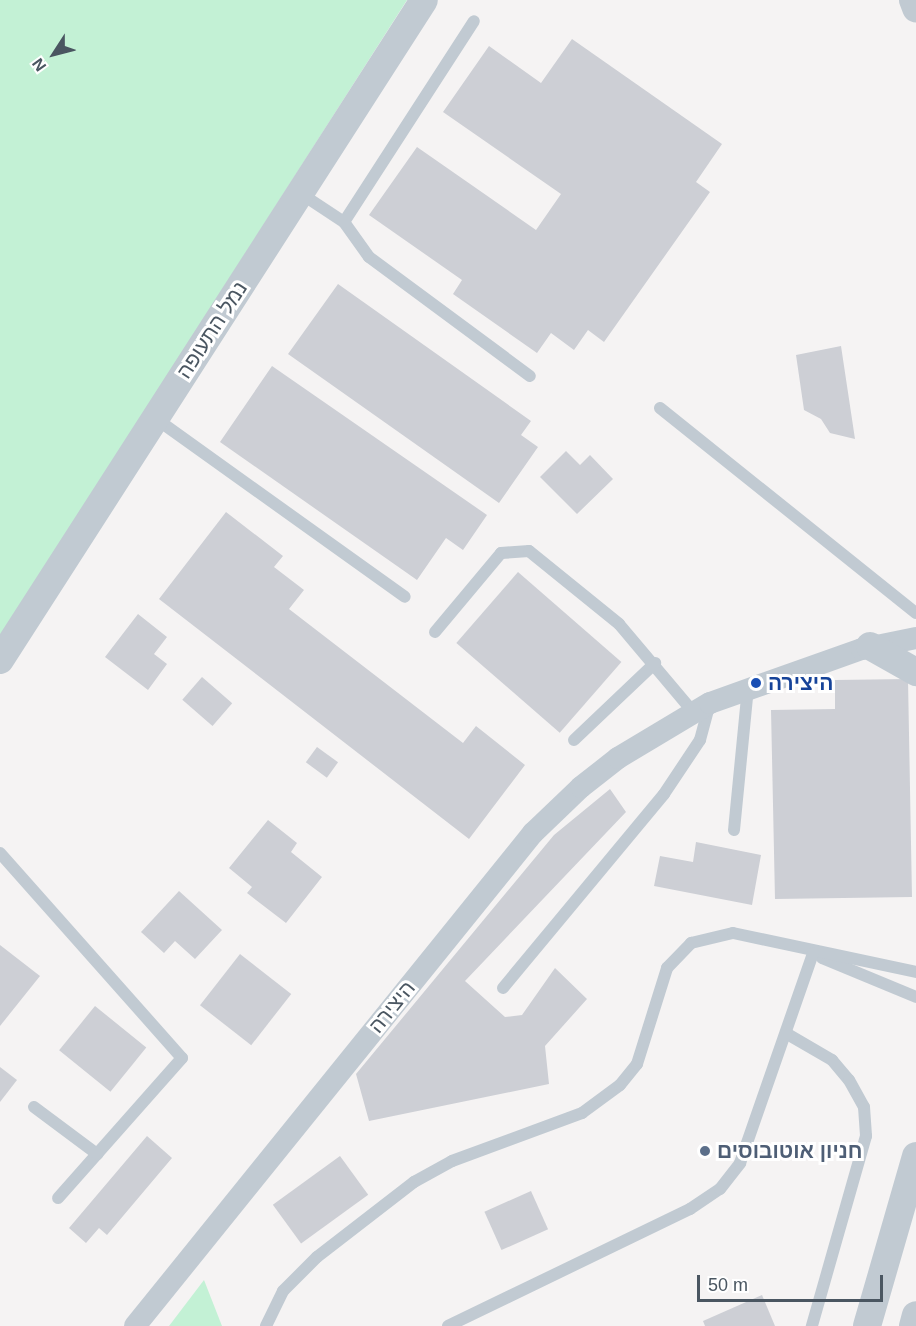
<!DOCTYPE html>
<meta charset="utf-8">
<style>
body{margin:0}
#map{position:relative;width:916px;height:1326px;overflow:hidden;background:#f5f3f3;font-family:Arial,"Noto Sans Hebrew",sans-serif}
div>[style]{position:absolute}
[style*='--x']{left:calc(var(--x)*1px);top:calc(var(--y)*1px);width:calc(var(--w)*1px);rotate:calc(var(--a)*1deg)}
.green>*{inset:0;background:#c3f1d5}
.building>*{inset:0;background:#cdcfd5;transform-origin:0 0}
.service>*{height:12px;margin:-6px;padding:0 6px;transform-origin:6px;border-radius:6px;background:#c1cad2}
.minor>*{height:22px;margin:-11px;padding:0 11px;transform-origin:11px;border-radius:11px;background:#c1cad2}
.tertiary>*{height:28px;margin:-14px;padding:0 14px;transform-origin:14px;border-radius:14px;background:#c1cad2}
.dots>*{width:16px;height:16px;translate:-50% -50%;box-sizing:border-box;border:3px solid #fff;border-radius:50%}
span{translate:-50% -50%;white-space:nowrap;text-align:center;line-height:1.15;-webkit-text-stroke:6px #fff;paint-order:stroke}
.street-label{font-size:21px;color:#4a5661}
.transit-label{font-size:21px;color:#164399;font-weight:700}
.left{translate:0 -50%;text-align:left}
.service-label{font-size:21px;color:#4e5e75;font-weight:700}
.north{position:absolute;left:24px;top:24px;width:60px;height:60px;-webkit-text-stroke:4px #fff;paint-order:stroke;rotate:234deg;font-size:16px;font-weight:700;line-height:24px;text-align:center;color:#4a5661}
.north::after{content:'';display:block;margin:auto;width:21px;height:27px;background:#4a5661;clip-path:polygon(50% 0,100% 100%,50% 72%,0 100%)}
.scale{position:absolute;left:697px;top:1275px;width:186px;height:27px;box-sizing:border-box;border:3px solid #4a5661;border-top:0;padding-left:8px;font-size:18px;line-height:21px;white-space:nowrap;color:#4a5661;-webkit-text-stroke:4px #fff;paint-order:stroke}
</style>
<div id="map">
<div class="green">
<i style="clip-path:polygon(0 0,407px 0,0 638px)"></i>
<i style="clip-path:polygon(204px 1280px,222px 1326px,169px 1326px)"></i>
</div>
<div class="building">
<i style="clip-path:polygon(572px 39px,722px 144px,696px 182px,710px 192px,604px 342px,588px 330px,574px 350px,551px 333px,537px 353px,453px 294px,462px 280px,369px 215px,417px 147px,536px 230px,561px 194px,443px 112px,489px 46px,541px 83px)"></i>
<i style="clip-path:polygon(338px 284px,531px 421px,521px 435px,538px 447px,499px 503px,288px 354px)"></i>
<i style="clip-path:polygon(841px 346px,855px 439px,830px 433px,821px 419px,804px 410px,796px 355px)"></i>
<i style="clip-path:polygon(272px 366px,487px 515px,463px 550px,446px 538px,417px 580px,220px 442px)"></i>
<i style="clip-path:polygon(566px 451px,580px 465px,590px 455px,613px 479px,577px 514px,540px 477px)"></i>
<i style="clip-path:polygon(226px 512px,283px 556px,274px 567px,304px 590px,289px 609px,463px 743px,476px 726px,525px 765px,469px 839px,159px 599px)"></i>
<i style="left:518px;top:572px;width:137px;height:94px;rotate:41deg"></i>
<i style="clip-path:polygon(138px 614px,167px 637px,154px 654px,167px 664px,148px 690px,105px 657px)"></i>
<i style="left:202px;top:677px;width:40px;height:30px;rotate:41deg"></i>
<i style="clip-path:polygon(908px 679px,912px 897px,775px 899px,771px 710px,835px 709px,835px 680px)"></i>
<i style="left:317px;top:747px;width:26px;height:19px;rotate:36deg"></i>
<i style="clip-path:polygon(610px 789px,626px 812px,465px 981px,505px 1017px,522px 1015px,555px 968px,587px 999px,545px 1046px,549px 1084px,369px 1121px,356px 1074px,554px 835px)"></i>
<i style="clip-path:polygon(268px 820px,297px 843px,291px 852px,322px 877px,286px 923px,247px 893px,252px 887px,229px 868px)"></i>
<i style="clip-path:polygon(696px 842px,761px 855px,752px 905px,654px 886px,660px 856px,693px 862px)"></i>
<i style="clip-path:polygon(179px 891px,222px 930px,195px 959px,175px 941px,164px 953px,141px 932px)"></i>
<i style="clip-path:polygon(0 945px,40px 976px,0 1026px)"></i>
<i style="left:240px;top:954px;width:65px;height:65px;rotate:38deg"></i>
<i style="left:95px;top:1006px;width:66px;height:57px;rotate:39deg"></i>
<i style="clip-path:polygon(0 1067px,17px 1080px,0 1102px)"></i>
<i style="clip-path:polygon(147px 1136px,172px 1158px,107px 1235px,99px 1228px,86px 1243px,69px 1228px)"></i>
<i style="left:340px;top:1156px;width:48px;height:83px;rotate:54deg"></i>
<i style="left:531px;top:1191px;width:42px;height:51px;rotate:66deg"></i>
<i style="clip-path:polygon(762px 1295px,775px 1326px,705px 1326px,703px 1321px)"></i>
</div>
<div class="service">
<i style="--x:300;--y:193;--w:53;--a:33.4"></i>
<i style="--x:344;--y:222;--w:43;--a:54.5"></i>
<i style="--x:369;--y:257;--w:200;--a:36.5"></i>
<i style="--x:344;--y:222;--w:239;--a:-57.1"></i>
<i style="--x:660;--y:408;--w:328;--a:38.7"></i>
<i style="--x:155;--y:418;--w:307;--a:35.6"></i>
<i style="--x:435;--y:632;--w:103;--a:-50.1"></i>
<i style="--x:501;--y:553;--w:28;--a:-4"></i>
<i style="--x:529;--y:551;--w:116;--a:39"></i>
<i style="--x:619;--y:624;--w:115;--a:49.9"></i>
<i style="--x:574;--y:740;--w:112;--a:-43.5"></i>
<i style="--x:734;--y:830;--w:143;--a:-84.4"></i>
<i style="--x:0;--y:853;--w:274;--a:48.4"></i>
<i style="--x:182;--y:1058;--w:187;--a:131.5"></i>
<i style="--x:822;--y:958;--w:102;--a:22.5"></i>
<i style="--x:503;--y:988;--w:252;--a:-50.3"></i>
<i style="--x:664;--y:794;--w:65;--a:-56.3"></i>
<i style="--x:700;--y:740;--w:38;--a:-75"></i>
<i style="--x:789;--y:1035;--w:50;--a:30.2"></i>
<i style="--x:832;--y:1060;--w:26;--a:50"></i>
<i style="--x:849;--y:1080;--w:31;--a:61"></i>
<i style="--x:864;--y:1107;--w:29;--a:86"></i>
<i style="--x:866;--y:1136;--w:198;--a:105.9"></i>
<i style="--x:34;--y:1107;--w:79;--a:36.7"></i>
<i style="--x:266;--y:1326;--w:39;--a:-64"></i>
<i style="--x:283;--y:1291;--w:48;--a:-45"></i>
<i style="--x:317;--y:1257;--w:123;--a:-37.7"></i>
<i style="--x:414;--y:1182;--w:43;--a:-28.9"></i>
<i style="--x:452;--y:1161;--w:139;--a:-20.3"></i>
<i style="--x:582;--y:1113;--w:47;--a:-36.4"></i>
<i style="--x:620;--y:1085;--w:27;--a:-51"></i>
<i style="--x:637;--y:1064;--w:101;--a:-72.6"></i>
<i style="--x:667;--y:968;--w:35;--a:-46"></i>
<i style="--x:691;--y:943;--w:43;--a:-13.4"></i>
<i style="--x:733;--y:933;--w:187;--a:12"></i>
<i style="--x:448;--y:1326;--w:269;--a:-25.8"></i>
<i style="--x:690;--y:1209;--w:36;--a:-34"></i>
<i style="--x:720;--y:1189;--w:33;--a:-52"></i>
<i style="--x:740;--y:1163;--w:222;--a:-70.8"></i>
</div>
<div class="minor">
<i style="--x:135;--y:1326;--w:634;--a:-51.09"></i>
<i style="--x:533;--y:833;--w:66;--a:-43.8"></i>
<i style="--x:581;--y:787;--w:47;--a:-38.1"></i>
<i style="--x:618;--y:758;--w:107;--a:-30.9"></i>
<i style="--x:710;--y:703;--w:161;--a:-19.6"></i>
<i style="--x:862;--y:649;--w:55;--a:-11.5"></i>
</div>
<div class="tertiary">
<i style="--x:913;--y:0;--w:9;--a:69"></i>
<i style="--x:870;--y:646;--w:53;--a:29.5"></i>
<i style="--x:0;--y:660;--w:784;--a:-57.28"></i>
<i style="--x:867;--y:1326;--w:177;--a:-73.9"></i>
<i style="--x:913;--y:1326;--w:11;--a:-75"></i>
</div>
<div class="dots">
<i style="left:756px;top:683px;background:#1a4fb4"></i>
<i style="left:705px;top:1151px;background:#5c6f8a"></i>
</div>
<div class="street-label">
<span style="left:212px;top:330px;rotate:-57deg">נמל התעופה</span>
<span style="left:392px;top:1007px;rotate:-51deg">היצירה</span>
</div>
<div class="transit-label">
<span class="left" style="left:768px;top:683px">היצירה</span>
</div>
<div class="service-label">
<span class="left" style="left:717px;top:1151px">חניון אוטובוסים</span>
</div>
<div class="north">N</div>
<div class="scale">50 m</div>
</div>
